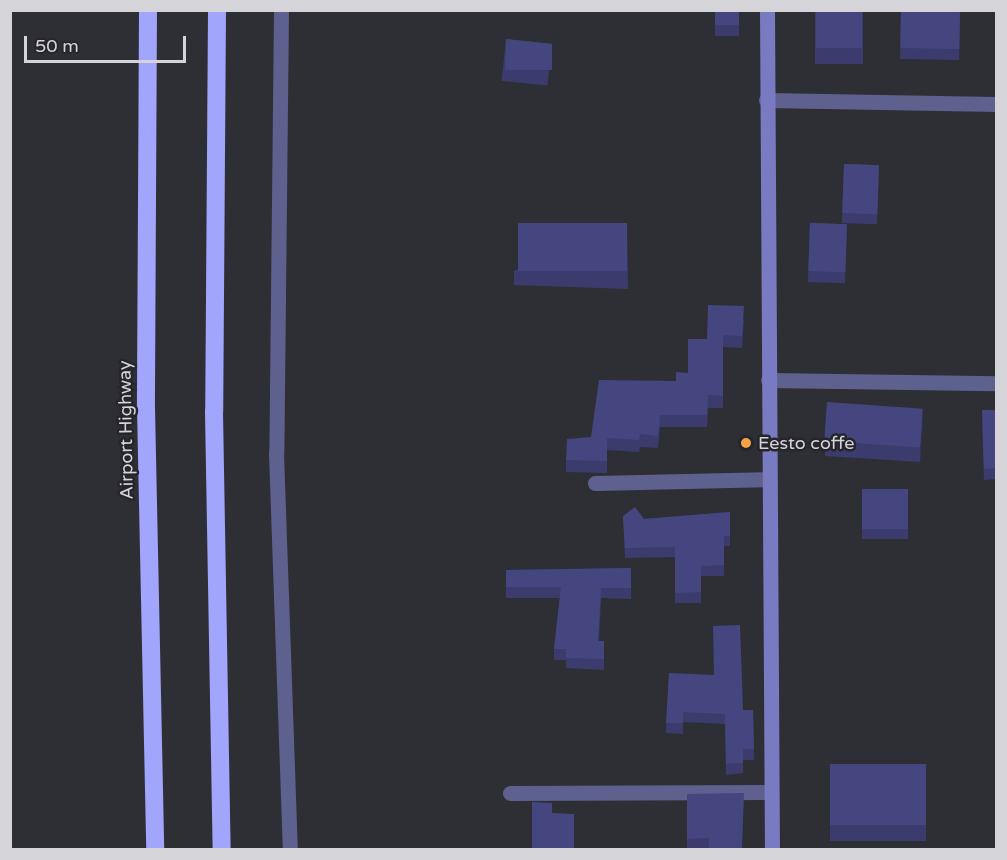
<!DOCTYPE html>
<style>
body{margin:0}
#map{position:relative;width:1007px;height:860px;overflow:hidden;background:#2e2f35;font-family:"Varela Round",sans-serif}
div>[style]{position:absolute}
[style*='--x']{left:calc(var(--x)*1px);top:calc(var(--y)*1px);width:calc(var(--w)*1px);rotate:calc(var(--a)*1deg)}
.street>*{height:15px;margin:-7.5px;padding:0 7.5px;transform-origin:7.5px;border-radius:7.5px;background:#5e618d}
.secondary>*{height:15px;margin:-7.5px;padding:0 7.5px;transform-origin:7.5px;border-radius:7.5px;background:#787bc1}
.highway>*{height:18px;margin:-9px;padding:0 9px;transform-origin:9px;border-radius:9px;background:#a1a5fb}
.wall>*{inset:0;background:#3b3c6d;transform-origin:0 0}
.shaded-wall>*{inset:0;background:#303159}
.building>*{inset:0;background:#45467f;transform-origin:0 0}
.dots>*{width:16px;height:16px;translate:-50% -50%;box-sizing:border-box;border:3px solid #25252b;border-radius:50%}
span{translate:-50% -50%;white-space:nowrap;text-align:center;line-height:1.15;-webkit-text-stroke:5px #25252b;paint-order:stroke}
.street-label{font-size:18px;color:#d5d5d9}
.poi-label{font-size:18px;color:#d5d5d9}
.left{translate:0 -50%;text-align:left}
.frame{position:absolute;inset:0;border:12px solid #d5d5d9;pointer-events:none}
.scale{position:absolute;left:24px;top:36px;width:162px;height:27px;box-sizing:border-box;border:3px solid #d5d5d9;border-top:0;padding-left:8px;font-size:18px;line-height:21px;white-space:nowrap;color:#d5d5d9;-webkit-text-stroke:4px #25252b;paint-order:stroke}
</style>
<div id="map">
<div class="street">
<i style="--x:281;--y:10;--w:443;--a:90.6"></i>
<i style="--x:276;--y:453;--w:397;--a:88"></i>
<i style="--x:766;--y:100;--w:230;--a:1"></i>
<i style="--x:768;--y:380;--w:228;--a:0.8"></i>
<i style="--x:595;--y:483;--w:173;--a:-1.3"></i>
<i style="--x:510;--y:793;--w:261;--a:-0.2"></i>
</div>
<div class="secondary">
<i style="--x:767;--y:10;--w:840;--a:89.66"></i>
</div>
<div class="highway">
<i style="--x:148;--y:10;--w:398;--a:90.3"></i>
<i style="--x:146;--y:408;--w:442;--a:88.8"></i>
<i style="--x:217;--y:10;--w:402;--a:90.4"></i>
<i style="--x:214;--y:412;--w:438;--a:89"></i>
</div>
<div class="wall">
<i style="left:715px;top:10px;width:24px;height:26px"></i>
<i style="left:815px;top:10px;width:48px;height:54px"></i>
<i style="left:901px;top:10px;width:59px;height:49px;rotate:1deg"></i>
<i style="left:506px;top:39px;width:46px;height:42px;rotate:6deg"></i>
<i style="left:844px;top:164px;width:35px;height:59px;rotate:2deg"></i>
<i style="clip-path:polygon(627px 223px,628px 289px,514px 285px,514px 271px)"></i>
<i style="left:810px;top:223px;width:37px;height:59px;rotate:2deg"></i>
<i style="clip-path:polygon(744px 319px,742px 348px,723px 347px,723px 408px,708px 408px,707px 427px,660px 427px,658px 448px,640px 447px,639px 452px,607px 450px,607px 473px,566px 472px,566px 460px,591px 437px,676px 381px,688px 373px,707px 339px)"></i>
<i style="clip-path:polygon(996px 410px,996px 479px,984px 480px,982px 421px)"></i>
<i style="clip-path:polygon(923px 423px,920px 462px,825px 456px,825px 441px)"></i>
<i style="left:862px;top:489px;width:46px;height:50px"></i>
<i style="clip-path:polygon(730px 512px,730px 546px,724px 546px,724px 576px,701px 576px,701px 603px,675px 603px,675px 557px,625px 558px,623px 516px,644px 519px)"></i>
<i style="clip-path:polygon(631px 568px,631px 599px,601px 598px,599px 641px,604px 652px,604px 670px,566px 668px,566px 660px,554px 660px,554px 649px,560px 598px,506px 598px,506px 570px)"></i>
<i style="clip-path:polygon(669px 673px,743px 710px,753px 710px,754px 760px,743px 760px,743px 773px,726px 775px,725px 724px,683px 722px,683px 734px,666px 733px)"></i>
<i style="left:830px;top:764px;width:96px;height:77px"></i>
<i style="clip-path:polygon(687px 794px,742px 849px,687px 849px)"></i>
<i style="clip-path:polygon(532px 802px,552px 813px,574px 849px,532px 849px)"></i>
</div>
<div class="shaded-wall">
<i style="clip-path:polygon(923px 408px,923px 423px,920px 462px,920px 446px)"></i>
</div>
<div class="building">
<i style="left:715px;top:10px;width:24px;height:15px"></i>
<i style="left:816px;top:10px;width:46px;height:38px"></i>
<i style="left:901px;top:10px;width:59px;height:38px;rotate:1deg"></i>
<i style="clip-path:polygon(506px 39px,552px 44px,552px 70px,505px 70px)"></i>
<i style="left:844px;top:164px;width:35px;height:49px;rotate:2deg"></i>
<i style="left:518px;top:223px;width:109px;height:48px"></i>
<i style="left:810px;top:223px;width:37px;height:48px;rotate:2deg"></i>
<i style="clip-path:polygon(708px 305px,744px 306px,742px 336px,723px 335px,723px 396px,708px 395px,707px 415px,660px 415px,658px 436px,640px 434px,639px 440px,607px 438px,607px 461px,566px 460px,567px 439px,591px 437px,599px 380px,676px 381px,676px 372px,688px 373px,688px 339px,707px 339px)"></i>
<i style="left:827px;top:402px;width:96px;height:39px;rotate:4deg"></i>
<i style="clip-path:polygon(982px 410px,996px 410px,996px 468px,984px 469px)"></i>
<i style="left:862px;top:489px;width:46px;height:40px"></i>
<i style="clip-path:polygon(635px 507px,644px 519px,730px 512px,730px 536px,724px 536px,724px 565px,701px 566px,701px 592px,675px 593px,675px 547px,625px 548px,623px 516px)"></i>
<i style="clip-path:polygon(631px 568px,631px 588px,601px 588px,598px 641px,604px 641px,604px 659px,566px 658px,566px 649px,554px 649px,561px 587px,506px 587px,506px 570px)"></i>
<i style="clip-path:polygon(740px 625px,743px 710px,753px 710px,754px 749px,743px 749px,743px 763px,726px 764px,725px 714px,683px 712px,683px 723px,666px 723px,669px 673px,714px 675px,713px 626px)"></i>
<i style="left:830px;top:764px;width:96px;height:61px"></i>
<i style="clip-path:polygon(744px 793px,742px 849px,709px 849px,709px 838px,687px 839px,687px 794px)"></i>
<i style="clip-path:polygon(532px 802px,552px 803px,552px 813px,574px 814px,574px 849px,532px 848px)"></i>
</div>
<div class="dots">
<i style="left:746px;top:443px;background:#f5a345"></i>
</div>
<div class="street-label">
<span style="left:126px;top:430px;rotate:-91deg">Airport Highway</span>
</div>
<div class="poi-label">
<span class="left" style="left:758px;top:443px">Eesto coffe</span>
</div>
<div class="frame"></div>
<div class="scale">50 m</div>
</div>
